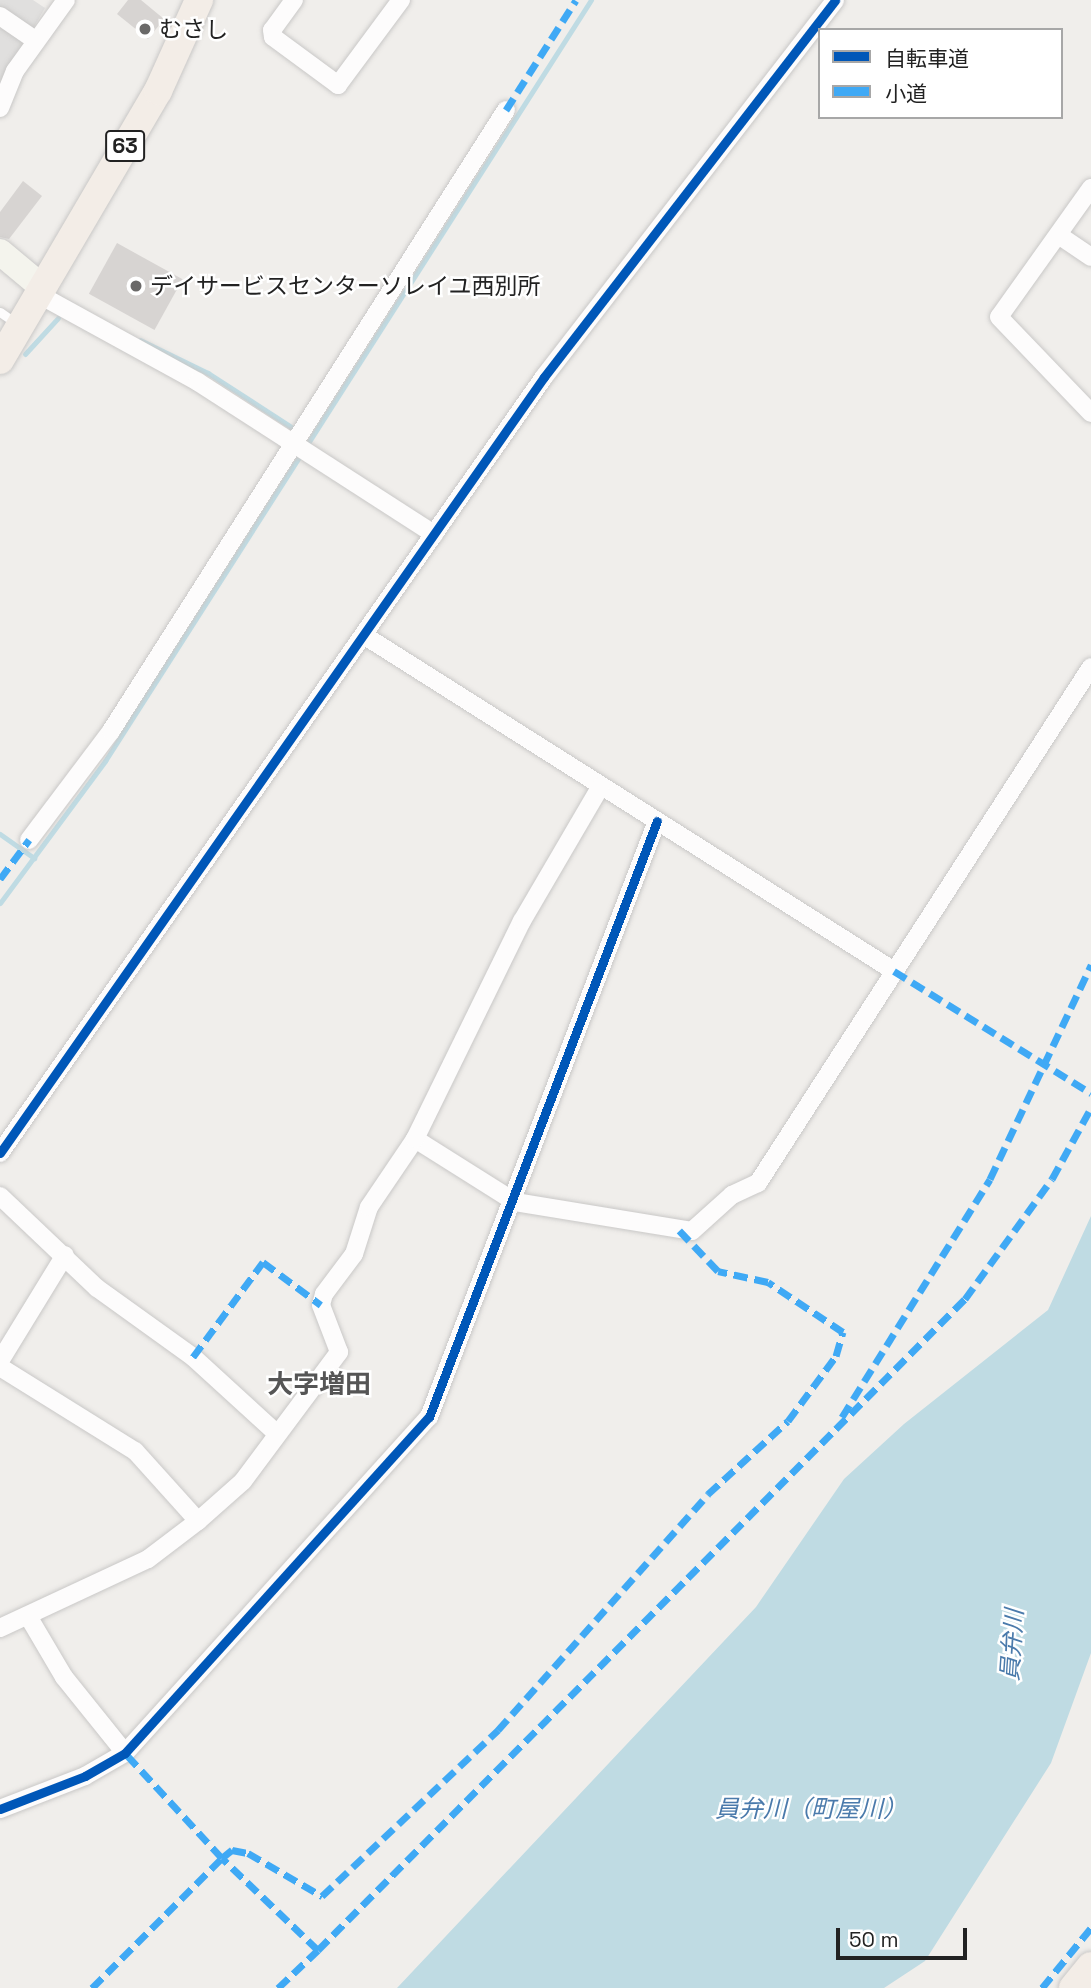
<!DOCTYPE html>
<meta charset="utf-8">
<style>
body{margin:0}
#map{position:relative;width:1091px;height:1988px;overflow:hidden;background:#f0eeeb;font-family:"Space Grotesk","Noto Sans JP",sans-serif}
div>[style]{position:absolute}
[style*='--x']{left:calc(var(--x)*1px);top:calc(var(--y)*1px);width:calc(var(--w)*1px);rotate:calc(var(--a)*1deg)}
.parking>*{inset:0;background:#e0dfde}
.water>*{inset:0;background:#bfdbe3}
.stream>*{height:5px;margin:-2.5px;padding:0 2.5px;transform-origin:2.5px;border-radius:2.5px;background:#bfdbe3}
.building>*{inset:0;background:#d7d4d2;transform-origin:0 0}
.roads{filter:drop-shadow(0 0 2px #c9c8c7) drop-shadow(0 0 2px #c9c8c7)}
.lane>*{height:9px;margin:-4.5px;padding:0 4.5px;transform-origin:4.5px;border-radius:4.5px;background:#fdfcfc}
.street>*{height:18px;margin:-9px;padding:0 9px;transform-origin:9px;border-radius:9px;background:#fdfcfc}
.secondary>*{height:26px;margin:-13px;padding:0 13px;transform-origin:13px;border-radius:13px;background:#f4f4ed}
.primary>*{height:28px;margin:-14px;padding:0 14px;transform-origin:14px;border-radius:14px;background:#f3ede7}
.quiet>*{height:7px;margin-top:-3.5px;transform-origin:0;background:repeating-linear-gradient(90deg,#3fa9f5 0 14px,transparent 0 21px)}
.cycleway>*{height:9px;margin:-4.5px;padding:0 4.5px;transform-origin:4.5px;border-radius:4.5px;background:#0057b8}
.dots>*{width:19px;height:19px;translate:-50% -50%;box-sizing:border-box;border:4px solid #fff;border-radius:50%}
span{translate:-50% -50%;white-space:nowrap;text-align:center;line-height:1.15;-webkit-text-stroke:5px #fff;paint-order:stroke}
.shield-label span{padding:2px 5px;background:#fff;border:2px solid;border-radius:5px;-webkit-text-stroke-width:0}
.shield-label{font-size:21px;color:#222;font-weight:700}
.poi-label{font-size:23px;color:#222}
.left{translate:0 -50%;text-align:left}
.water-label{font-size:24px;color:#4a7aab;font-style:italic}
.quarter-label{font-size:26px;color:#555;font-weight:700}
.legend{position:absolute;left:818px;top:28px;width:245px;height:91px;box-sizing:border-box;background:#fff;border:2px solid #a7a7a7;margin:0;padding:9px 12px;list-style:none;font-size:21px;color:#222}
.legend li{display:flex;align-items:center;gap:14px;height:35px}
.legend b{width:35px;border:2px solid #a7a7a7}
.scale{position:absolute;left:836px;top:1928px;width:131px;height:32px;box-sizing:border-box;border:4px solid #222;border-top:0;padding-left:9px;font-size:21px;line-height:24px;white-space:nowrap;color:#222;-webkit-text-stroke:5px #fff;paint-order:stroke}
</style>
<div id="map">
<div class="parking">
<i style="clip-path:polygon(0 0,33px 0,45px 8px,0 84px)"></i>
</div>
<div class="water">
<i style="clip-path:polygon(1091px 1216px,1091px 1653px,1051px 1763px,925px 1961px,884px 1988px,397px 1988px,756px 1607px,844px 1479px,904px 1424px,1048px 1310px)"></i>
</div>
<div class="stream">
<i style="--x:140;--y:340;--w:76;--a:25.9"></i>
<i style="--x:208;--y:373;--w:99;--a:33"></i>
<i style="--x:25;--y:354;--w:49;--a:-47.5"></i>
<i style="--x:0;--y:834;--w:42;--a:35.2"></i>
<i style="--x:0;--y:903;--w:177;--a:-53.5"></i>
<i style="--x:105;--y:761;--w:903;--a:-57.44"></i>
</div>
<div class="building">
<i style="clip-path:polygon(128px 0,141px 0,164px 19px,148px 39px,117px 14px)"></i>
<i style="clip-path:polygon(23px 181px,42px 196px,9px 239px,0 237px,0 212px)"></i>
<i style="left:117px;top:243px;width:75px;height:58px;rotate:29deg"></i>
</div>
<div class="roads">
<div class="lane">
<i style="--x:0;--y:312;--w:19;--a:35"></i>
</div>
<div class="street">
<i style="--x:294;--y:0;--w:37;--a:126"></i>
<i style="--x:272;--y:30;--w:7;--a:82"></i>
<i style="--x:273;--y:37;--w:81;--a:36.4"></i>
<i style="--x:338;--y:85;--w:106;--a:-53.5"></i>
<i style="--x:0;--y:16;--w:42;--a:34.4"></i>
<i style="--x:0;--y:108;--w:40;--a:-68"></i>
<i style="--x:15;--y:71;--w:87;--a:-54.3"></i>
<i style="--x:1091;--y:188;--w:158;--a:125.5"></i>
<i style="--x:999;--y:317;--w:133;--a:46.2"></i>
<i style="--x:1060;--y:236;--w:37;--a:34"></i>
<i style="--x:38;--y:294;--w:183;--a:28.8"></i>
<i style="--x:198;--y:382;--w:281;--a:32.8"></i>
<i style="--x:365;--y:636;--w:626;--a:32.34"></i>
<i style="--x:29;--y:840;--w:136;--a:-53"></i>
<i style="--x:111;--y:731;--w:736;--a:-57.54"></i>
<i style="--x:415;--y:1139;--w:118;--a:32.2"></i>
<i style="--x:515;--y:1202;--w:179;--a:9.3"></i>
<i style="--x:692;--y:1231;--w:54;--a:-42"></i>
<i style="--x:732;--y:1195;--w:29;--a:-25"></i>
<i style="--x:758;--y:1183;--w:614;--a:-57.16"></i>
<i style="--x:0;--y:1153;--w:948;--a:-54.97"></i>
<i style="--x:544;--y:377;--w:476;--a:-52.3"></i>
<i style="--x:0;--y:1196;--w:134;--a:43.5"></i>
<i style="--x:97;--y:1288;--w:118;--a:35.7"></i>
<i style="--x:193;--y:1357;--w:111;--a:42.4"></i>
<i style="--x:0;--y:1361;--w:124;--a:-58.5"></i>
<i style="--x:0;--y:1367;--w:159;--a:31.9"></i>
<i style="--x:135;--y:1451;--w:94;--a:48"></i>
<i style="--x:28;--y:1616;--w:71;--a:59.5"></i>
<i style="--x:64;--y:1677;--w:97;--a:51.2"></i>
<i style="--x:0;--y:1628;--w:163;--a:-25"></i>
<i style="--x:148;--y:1559;--w:63;--a:-37.2"></i>
<i style="--x:198;--y:1521;--w:60;--a:-41.6"></i>
<i style="--x:243;--y:1481;--w:161;--a:-53.3"></i>
<i style="--x:339;--y:1352;--w:50;--a:-111"></i>
<i style="--x:321;--y:1305;--w:11;--a:-75"></i>
<i style="--x:324;--y:1294;--w:50;--a:-53.1"></i>
<i style="--x:354;--y:1254;--w:49;--a:-72.3"></i>
<i style="--x:369;--y:1207;--w:82;--a:-55.9"></i>
<i style="--x:415;--y:1139;--w:243;--a:-63.9"></i>
<i style="--x:522;--y:921;--w:156;--a:-59.7"></i>
<i style="--x:0;--y:1809;--w:91;--a:-21.2"></i>
<i style="--x:85;--y:1776;--w:46;--a:-29.9"></i>
<i style="--x:125;--y:1753;--w:453;--a:-47.9"></i>
<i style="--x:429;--y:1417;--w:638;--a:-69.07"></i>
</div>
<div class="secondary">
<i style="--x:0;--y:252;--w:55;--a:39.8"></i>
</div>
<div class="primary">
<i style="--x:0;--y:360;--w:312;--a:-59.6"></i>
<i style="--x:158;--y:91;--w:100;--a:-65.7"></i>
<i style="--x:1073;--y:1988;--w:28;--a:-51"></i>
</div>
</div>
<div class="quiet">
<i style="--x:506;--y:110;--w:130;--a:-57.5"></i>
<i style="--x:0;--y:879;--w:49;--a:-53.4"></i>
<i style="--x:894;--y:971;--w:232;--a:31.8"></i>
<i style="--x:193;--y:1357;--w:118;--a:-53.6"></i>
<i style="--x:263;--y:1262;--w:72;--a:36.6"></i>
<i style="--x:842;--y:1417;--w:280;--a:-58.1"></i>
<i style="--x:990;--y:1179;--w:237;--a:-64.7"></i>
<i style="--x:318;--y:1950;--w:918;--a:-45.18"></i>
<i style="--x:965;--y:1299;--w:148;--a:-54.1"></i>
<i style="--x:1052;--y:1179;--w:81;--a:-61.2"></i>
<i style="--x:92;--y:1988;--w:184;--a:-45"></i>
<i style="--x:222;--y:1858;--w:143;--a:-132.7"></i>
<i style="--x:278;--y:1988;--w:55;--a:-43.5"></i>
<i style="--x:318;--y:1950;--w:133;--a:-136.2"></i>
<i style="--x:222;--y:1858;--w:13;--a:-39"></i>
<i style="--x:232;--y:1850;--w:16;--a:11"></i>
<i style="--x:248;--y:1853;--w:86;--a:30.2"></i>
<i style="--x:322;--y:1896;--w:242;--a:-43.3"></i>
<i style="--x:498;--y:1730;--w:316;--a:-48.3"></i>
<i style="--x:708;--y:1494;--w:108;--a:-42.4"></i>
<i style="--x:788;--y:1421;--w:81;--a:-53.6"></i>
<i style="--x:836;--y:1356;--w:25;--a:-74"></i>
<i style="--x:843;--y:1332;--w:90;--a:-146.3"></i>
<i style="--x:768;--y:1282;--w:51;--a:-167.6"></i>
<i style="--x:718;--y:1271;--w:58;--a:-133.6"></i>
<i style="--x:1042;--y:1988;--w:77;--a:-50.8"></i>
</div>
<div class="cycleway">
<i style="--x:0;--y:1153;--w:948;--a:-54.97"></i>
<i style="--x:544;--y:377;--w:476;--a:-52.3"></i>
<i style="--x:0;--y:1809;--w:91;--a:-21.2"></i>
<i style="--x:85;--y:1776;--w:46;--a:-29.9"></i>
<i style="--x:125;--y:1753;--w:453;--a:-47.9"></i>
<i style="--x:429;--y:1417;--w:638;--a:-69.07"></i>
</div>
<div class="dots">
<i style="left:145px;top:29px;background:#6a6968"></i>
<i style="left:136px;top:286px;background:#6a6968"></i>
</div>
<div class="shield-label">
<span style="left:125px;top:146px">63</span>
</div>
<div class="poi-label">
<span class="left" style="left:159px;top:29px">むさし</span>
<span class="left" style="left:150px;top:286px">デイサービスセンターソレイユ西別所</span>
</div>
<div class="water-label">
<span style="left:1012px;top:1645px;rotate:-86deg">員弁川</span>
<span style="left:811px;top:1809px">員弁川（町屋川）</span>
</div>
<div class="quarter-label">
<span style="left:319px;top:1385px">大字増田</span>
</div>
<ul class="legend">
<li><b style="height:9px;background:#0057b8"></b>自転車道</li>
<li><b style="height:9px;background:#3fa9f5"></b>小道</li>
</ul>
<div class="scale">50 m</div>
</div>
